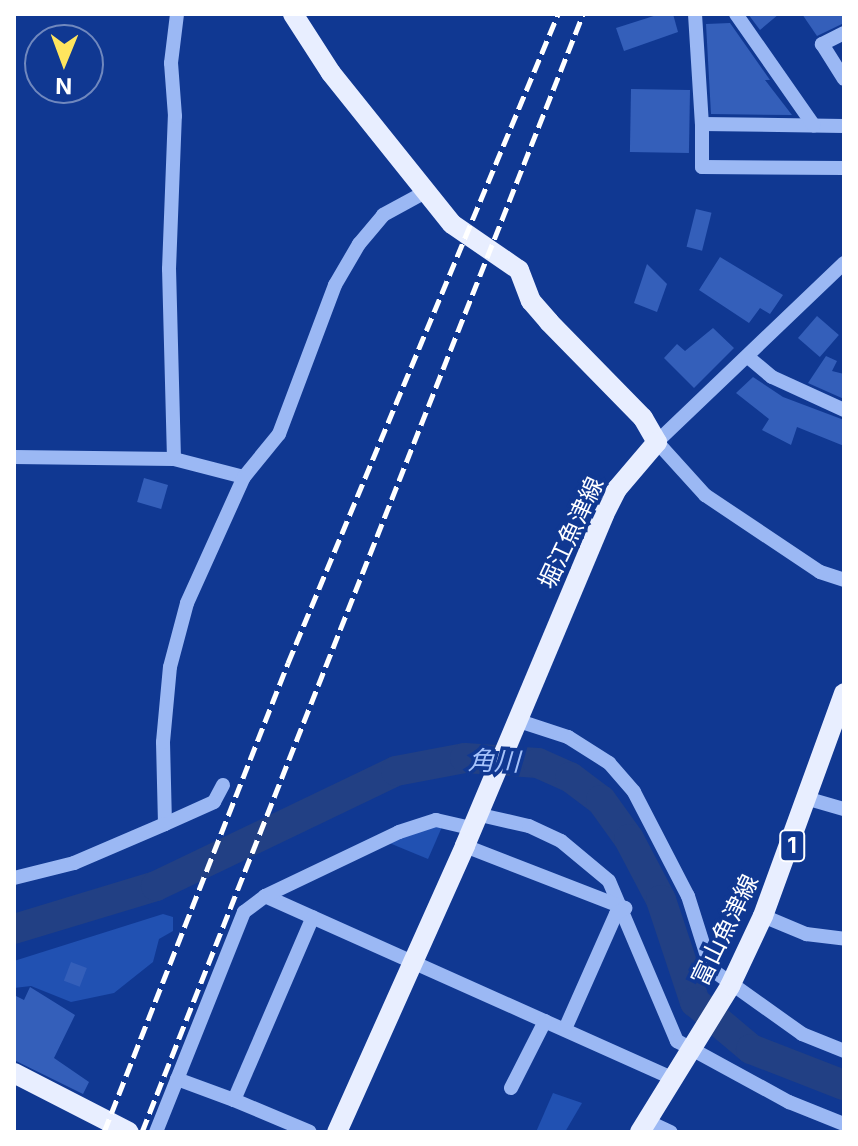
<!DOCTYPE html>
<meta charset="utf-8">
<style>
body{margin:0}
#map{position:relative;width:858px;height:1146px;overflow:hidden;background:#103892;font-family:Inter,"Noto Sans JP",sans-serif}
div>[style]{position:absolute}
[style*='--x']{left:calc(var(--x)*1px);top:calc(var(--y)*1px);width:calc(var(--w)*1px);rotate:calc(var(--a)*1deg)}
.green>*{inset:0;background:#2151b2}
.river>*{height:30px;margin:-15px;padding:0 15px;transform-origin:15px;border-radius:15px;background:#224084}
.building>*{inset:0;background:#345fba;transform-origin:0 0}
.minor>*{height:14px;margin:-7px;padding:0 7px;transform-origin:7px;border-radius:7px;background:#9bb8f4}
.major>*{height:20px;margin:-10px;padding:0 10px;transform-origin:10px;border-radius:10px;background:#e8eeff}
.rail>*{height:5px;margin-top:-2.5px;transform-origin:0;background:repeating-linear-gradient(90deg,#fff 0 14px,transparent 0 20px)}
span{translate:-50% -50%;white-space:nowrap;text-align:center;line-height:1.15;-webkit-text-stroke:7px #103892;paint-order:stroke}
.shield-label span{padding:2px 6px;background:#103892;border:2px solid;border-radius:6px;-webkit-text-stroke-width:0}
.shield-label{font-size:22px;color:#fff;font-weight:700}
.street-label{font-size:24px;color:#fff}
.water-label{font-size:26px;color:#a7c3fa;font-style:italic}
.frame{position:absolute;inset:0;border:16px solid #fff;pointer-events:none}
.north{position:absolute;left:24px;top:24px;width:80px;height:80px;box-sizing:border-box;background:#103892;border:2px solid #7088be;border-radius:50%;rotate:181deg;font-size:22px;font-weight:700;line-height:32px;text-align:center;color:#fff}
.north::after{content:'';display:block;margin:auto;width:28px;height:36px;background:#ffe55e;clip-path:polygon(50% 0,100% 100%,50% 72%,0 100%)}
</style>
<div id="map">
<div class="green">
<i style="clip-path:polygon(445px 820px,428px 859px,382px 840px)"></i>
<i style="clip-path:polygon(163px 914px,173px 917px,173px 931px,159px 939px,153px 962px,114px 993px,71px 1002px,31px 986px,14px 988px,14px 961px)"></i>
<i style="clip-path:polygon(553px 1093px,582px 1103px,565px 1132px,536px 1132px)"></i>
</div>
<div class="river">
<i style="--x:14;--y:929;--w:148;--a:-16.8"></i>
<i style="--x:156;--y:886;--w:266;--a:-25.6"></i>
<i style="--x:396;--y:771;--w:70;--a:-10.7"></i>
<i style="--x:465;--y:758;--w:73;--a:3.9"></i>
<i style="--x:538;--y:763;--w:35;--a:24"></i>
<i style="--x:570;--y:777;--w:39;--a:37"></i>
<i style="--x:601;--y:800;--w:48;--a:54.3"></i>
<i style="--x:629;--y:839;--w:69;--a:62.3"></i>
<i style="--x:661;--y:900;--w:108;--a:71.6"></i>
<i style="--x:695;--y:1002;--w:73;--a:40"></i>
<i style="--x:751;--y:1049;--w:100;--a:21.2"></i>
</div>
<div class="building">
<i style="clip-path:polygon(660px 14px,673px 14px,678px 32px,624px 51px,616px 28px)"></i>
<i style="clip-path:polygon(748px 14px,779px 14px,760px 30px)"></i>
<i style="clip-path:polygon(802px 14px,844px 14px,844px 23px,817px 36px)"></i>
<i style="clip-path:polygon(730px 23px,770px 80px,765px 80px,792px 115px,711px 114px,706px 24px)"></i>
<i style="left:690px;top:90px;width:63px;height:59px;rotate:91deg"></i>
<i style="left:696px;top:209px;width:16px;height:39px;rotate:14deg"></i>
<i style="clip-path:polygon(720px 257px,783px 295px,770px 314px,760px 308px,749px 323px,699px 290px)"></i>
<i style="clip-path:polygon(647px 264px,667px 284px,657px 312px,634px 303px)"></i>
<i style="left:817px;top:316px;width:29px;height:29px;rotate:41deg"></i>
<i style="clip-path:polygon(713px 328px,734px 348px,694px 388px,664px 358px,677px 344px,685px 351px)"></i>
<i style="clip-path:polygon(826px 356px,837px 361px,832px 371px,844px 374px,844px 399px,808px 383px)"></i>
<i style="clip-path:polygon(753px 377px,783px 397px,844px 420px,844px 446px,797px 427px,791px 445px,762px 430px,769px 419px,736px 393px)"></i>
<i style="left:144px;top:478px;width:25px;height:25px;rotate:16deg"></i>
<i style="left:71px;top:962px;width:17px;height:20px;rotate:21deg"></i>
<i style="clip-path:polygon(30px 987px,75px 1015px,54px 1058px,89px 1082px,83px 1094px,14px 1060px,14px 995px,24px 1000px)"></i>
</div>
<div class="minor">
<i style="--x:695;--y:14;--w:110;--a:86.4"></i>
<i style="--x:702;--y:124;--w:142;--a:0.8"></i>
<i style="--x:736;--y:14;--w:136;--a:55.1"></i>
<i style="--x:844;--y:33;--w:25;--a:153"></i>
<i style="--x:822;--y:44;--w:41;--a:57.8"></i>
<i style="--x:702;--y:124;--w:43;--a:90"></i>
<i style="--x:702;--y:167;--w:142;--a:0.4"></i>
<i style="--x:844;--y:263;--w:259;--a:136.3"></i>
<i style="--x:657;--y:442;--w:72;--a:47.8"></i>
<i style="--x:705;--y:495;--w:138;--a:33.8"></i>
<i style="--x:820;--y:572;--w:25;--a:18"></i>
<i style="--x:748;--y:357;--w:31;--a:40"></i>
<i style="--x:772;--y:377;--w:79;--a:24.6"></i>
<i style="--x:14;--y:457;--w:160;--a:0.7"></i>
<i style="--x:174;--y:459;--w:72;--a:14.4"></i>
<i style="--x:244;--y:477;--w:55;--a:-50.9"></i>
<i style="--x:279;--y:434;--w:159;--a:-69.4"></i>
<i style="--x:335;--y:285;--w:48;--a:-59.7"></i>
<i style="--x:359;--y:244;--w:38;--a:-50"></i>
<i style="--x:383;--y:215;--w:50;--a:-28.6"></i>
<i style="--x:174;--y:459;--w:190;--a:-91.5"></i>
<i style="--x:169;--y:269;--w:153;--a:-87.8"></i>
<i style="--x:175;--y:116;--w:53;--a:-94.3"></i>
<i style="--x:171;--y:63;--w:49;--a:-83"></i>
<i style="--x:516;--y:720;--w:55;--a:18.1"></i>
<i style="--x:568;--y:737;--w:49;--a:32.4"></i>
<i style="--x:609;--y:763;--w:38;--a:49"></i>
<i style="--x:634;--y:792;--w:117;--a:62.6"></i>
<i style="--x:688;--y:896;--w:77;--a:72.5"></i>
<i style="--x:711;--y:969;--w:112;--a:35.5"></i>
<i style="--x:802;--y:1034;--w:45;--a:22"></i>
<i style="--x:223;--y:785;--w:19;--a:118"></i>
<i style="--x:214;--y:802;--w:54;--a:155.8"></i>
<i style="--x:165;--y:824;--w:82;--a:-91.4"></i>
<i style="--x:163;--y:742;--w:75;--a:-84.7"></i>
<i style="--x:170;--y:667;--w:66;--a:-75.1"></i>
<i style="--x:187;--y:603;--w:138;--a:-65.7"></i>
<i style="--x:809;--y:799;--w:36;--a:16"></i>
<i style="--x:476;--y:814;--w:54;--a:12.8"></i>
<i style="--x:529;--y:826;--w:35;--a:25"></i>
<i style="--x:561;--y:841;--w:62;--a:39.8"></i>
<i style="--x:609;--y:881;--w:174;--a:67"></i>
<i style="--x:677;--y:1041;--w:128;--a:28.6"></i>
<i style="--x:789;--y:1102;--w:59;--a:21.8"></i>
<i style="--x:465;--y:846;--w:172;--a:21.2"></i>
<i style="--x:14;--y:878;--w:62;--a:-14"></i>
<i style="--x:74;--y:863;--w:99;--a:-23.2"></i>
<i style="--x:265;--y:896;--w:446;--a:24.1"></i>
<i style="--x:763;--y:916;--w:47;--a:22.7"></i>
<i style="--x:806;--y:934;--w:38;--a:7"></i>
<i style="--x:565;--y:1029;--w:126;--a:-66.1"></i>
<i style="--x:616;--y:914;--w:11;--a:-34"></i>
<i style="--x:177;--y:1079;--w:61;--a:20.2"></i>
<i style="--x:234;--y:1100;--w:199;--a:-66.7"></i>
<i style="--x:511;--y:1088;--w:75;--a:-63.1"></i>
<i style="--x:234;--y:1100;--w:82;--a:22.8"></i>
<i style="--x:647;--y:1121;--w:26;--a:25"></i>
<i style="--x:156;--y:1132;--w:237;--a:-68.2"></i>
<i style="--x:244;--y:912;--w:26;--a:-37"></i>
<i style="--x:265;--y:896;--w:148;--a:-25.5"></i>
<i style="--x:399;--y:832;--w:39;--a:-18"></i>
<i style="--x:436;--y:820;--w:37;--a:13"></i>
</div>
<div class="major">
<i style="--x:293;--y:14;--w:70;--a:57.2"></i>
<i style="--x:331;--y:73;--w:193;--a:51.3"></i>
<i style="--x:452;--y:224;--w:81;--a:34.5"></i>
<i style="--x:519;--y:270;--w:33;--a:69"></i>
<i style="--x:531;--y:301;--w:28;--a:49"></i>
<i style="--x:549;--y:322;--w:134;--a:45.6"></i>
<i style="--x:643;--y:418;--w:28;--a:60"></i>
<i style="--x:657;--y:442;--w:62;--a:130.4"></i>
<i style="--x:617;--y:489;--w:29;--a:117"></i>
<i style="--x:604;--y:515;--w:359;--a:112.8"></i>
<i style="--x:465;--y:846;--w:313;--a:114.1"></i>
<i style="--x:14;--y:1073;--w:129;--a:27.2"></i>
<i style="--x:640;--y:1132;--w:172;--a:-58.3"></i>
<i style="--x:730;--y:986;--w:77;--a:-64.8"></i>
<i style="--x:763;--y:916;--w:237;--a:-70"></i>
</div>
<div class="rail">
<i style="--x:104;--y:1132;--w:504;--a:-68.58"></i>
<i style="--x:288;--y:663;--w:703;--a:-67.41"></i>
<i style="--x:142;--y:1132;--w:1202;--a:-68.47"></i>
</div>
<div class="shield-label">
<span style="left:792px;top:846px">1</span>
</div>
<div class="street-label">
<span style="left:571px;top:533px;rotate:-65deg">堀江魚津線</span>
<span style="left:725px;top:930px;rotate:-64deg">富山魚津線</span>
</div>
<div class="water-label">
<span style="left:494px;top:761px;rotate:2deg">角川</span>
</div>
<div class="frame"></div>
<div class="north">N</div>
</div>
